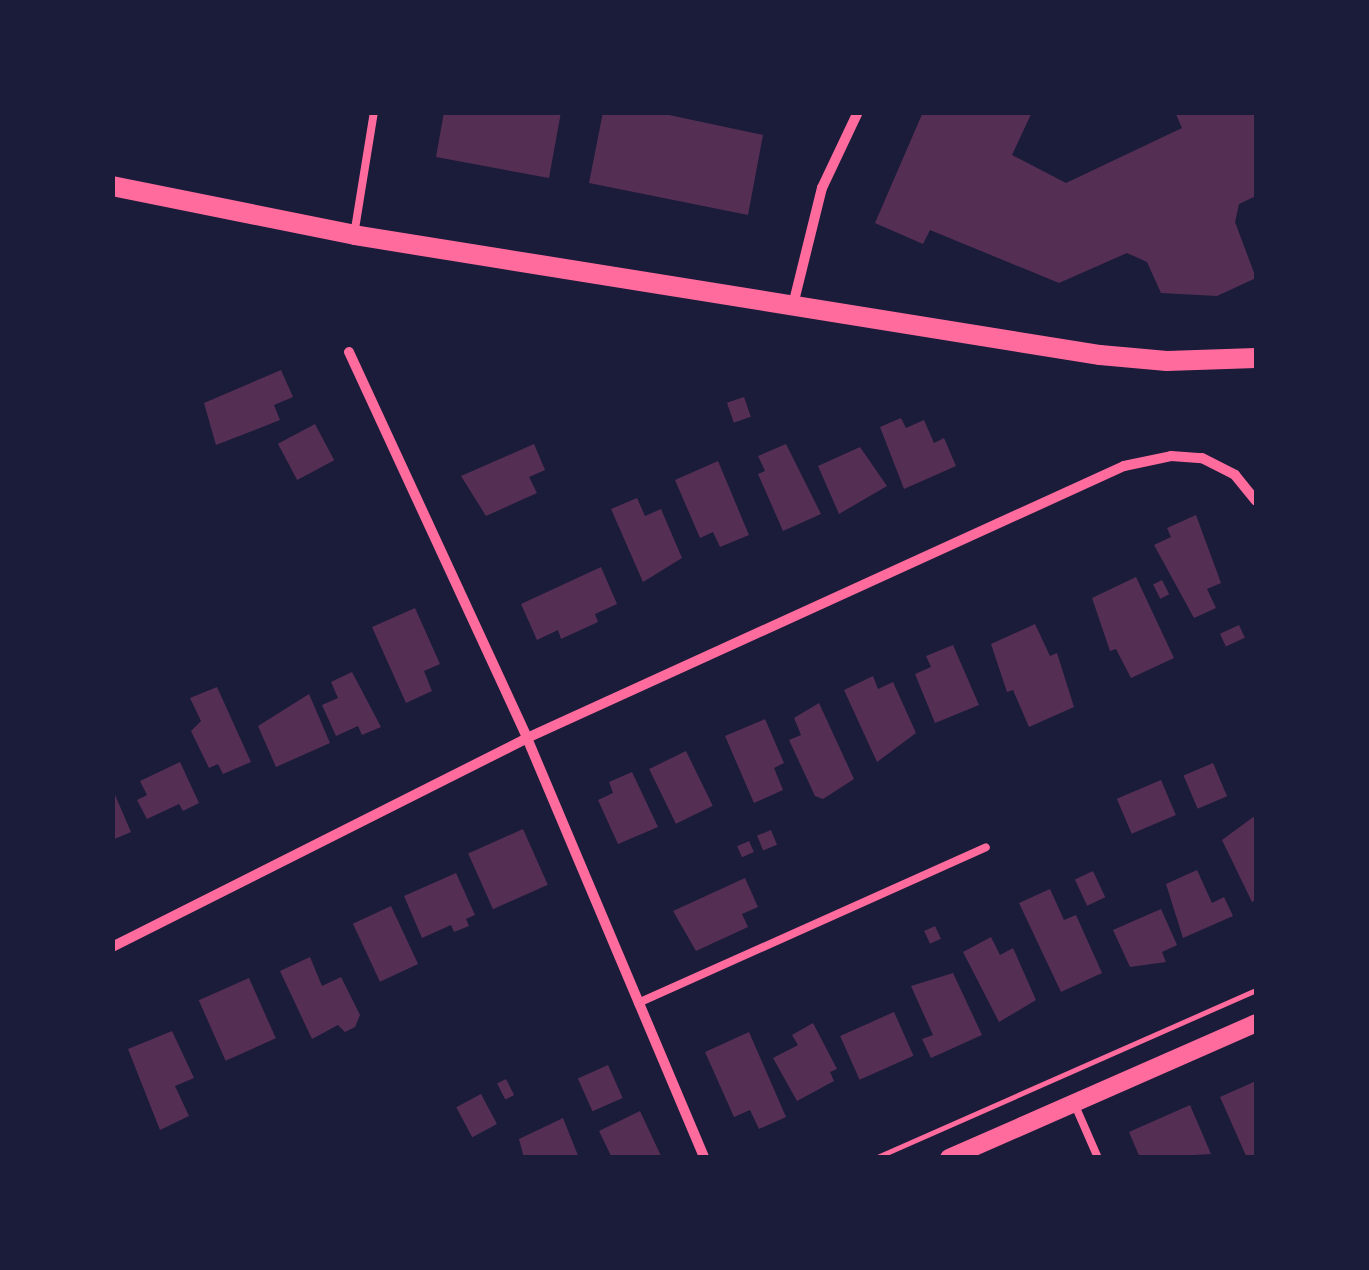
<!DOCTYPE html>
<style>
body{margin:0}
#map{position:relative;width:1369px;height:1270px;overflow:hidden;background:#1b1b3a;font-family:Overpass,sans-serif}
div>[style]{position:absolute}
[style*='--x']{left:calc(var(--x)*1px);top:calc(var(--y)*1px);width:calc(var(--w)*1px);rotate:calc(var(--a)*1deg)}
.building>*{inset:0;background:#542f53;transform-origin:0 0}
.path>*{height:5px;margin:-2.5px;padding:0 2.5px;transform-origin:2.5px;border-radius:2.5px;background:#ff6b9d}
.service>*{height:8px;margin:-4px;padding:0 4px;transform-origin:4px;border-radius:4px;background:#ff6b9d}
.minor>*{height:10px;margin:-5px;padding:0 5px;transform-origin:5px;border-radius:5px;background:#ff6b9d}
.tertiary>*{height:18px;margin:-9px;padding:0 9px;transform-origin:9px;border-radius:9px;background:#ff6b9d}
.secondary>*{height:20px;margin:-10px;padding:0 10px;transform-origin:10px;border-radius:10px;background:#ff6b9d}
span{translate:-50% -50%;white-space:nowrap;text-align:center;line-height:1.15;-webkit-text-stroke:8px #1b1b3a;paint-order:stroke}
.frame{position:absolute;inset:0;border:115px solid #1b1b3a;pointer-events:none}
</style>
<div id="map">
<div class="building">
<i style="clip-path:polygon(444px 112px,561px 112px,549px 178px,436px 157px)"></i>
<i style="clip-path:polygon(603px 112px,655px 112px,763px 135px,748px 215px,589px 183px)"></i>
<i style="clip-path:polygon(923px 112px,1032px 112px,1012px 155px,1066px 183px,1182px 128px,1175px 112px,1256px 112px,1256px 196px,1239px 204px,1235px 222px,1256px 278px,1217px 296px,1161px 293px,1147px 262px,1127px 253px,1059px 283px,930px 230px,923px 244px,875px 223px)"></i>
<i style="clip-path:polygon(281px 370px,293px 397px,274px 405px,280px 420px,216px 445px,204px 403px)"></i>
<i style="left:744px;top:397px;width:21px;height:18px;rotate:71deg"></i>
<i style="clip-path:polygon(901px 418px,906px 428px,924px 420px,934px 443px,944px 438px,956px 466px,904px 489px,880px 427px)"></i>
<i style="left:315px;top:424px;width:41px;height:42px;rotate:62deg"></i>
<i style="clip-path:polygon(534px 444px,545px 470px,529px 477px,537px 493px,486px 516px,461px 476px)"></i>
<i style="clip-path:polygon(786px 444px,821px 514px,783px 531px,758px 474px,765px 471px,758px 456px)"></i>
<i style="clip-path:polygon(860px 447px,887px 486px,839px 514px,818px 466px)"></i>
<i style="clip-path:polygon(718px 461px,749px 535px,720px 547px,713px 532px,700px 538px,675px 480px)"></i>
<i style="clip-path:polygon(637px 498px,645px 516px,661px 509px,682px 558px,643px 582px,611px 509px)"></i>
<i style="clip-path:polygon(1196px 515px,1221px 583px,1207px 589px,1216px 608px,1194px 618px,1154px 545px,1171px 537px,1167px 528px)"></i>
<i style="clip-path:polygon(601px 567px,617px 604px,595px 614px,598px 622px,561px 639px,558px 630px,537px 640px,521px 604px)"></i>
<i style="clip-path:polygon(1136px 577px,1174px 658px,1131px 678px,1116px 649px,1110px 651px,1092px 598px)"></i>
<i style="left:1162px;top:580px;width:16px;height:10px;rotate:63deg"></i>
<i style="clip-path:polygon(415px 608px,440px 664px,424px 671px,432px 691px,406px 703px,372px 627px)"></i>
<i style="clip-path:polygon(1035px 624px,1050px 656px,1057px 653px,1074px 707px,1029px 727px,1013px 690px,1007px 692px,991px 644px)"></i>
<i style="left:1239px;top:625px;width:14px;height:21px;rotate:65deg"></i>
<i style="clip-path:polygon(953px 645px,979px 705px,935px 723px,915px 674px,931px 667px,926px 656px)"></i>
<i style="clip-path:polygon(352px 672px,381px 727px,362px 735px,358px 726px,336px 736px,322px 705px,338px 698px,331px 682px)"></i>
<i style="clip-path:polygon(873px 676px,878px 689px,893px 682px,916px 733px,877px 762px,844px 690px)"></i>
<i style="clip-path:polygon(217px 687px,251px 762px,223px 774px,218px 764px,209px 768px,191px 731px,201px 721px,190px 698px)"></i>
<i style="clip-path:polygon(309px 694px,330px 743px,276px 767px,258px 726px)"></i>
<i style="clip-path:polygon(819px 703px,854px 779px,823px 799px,815px 796px,789px 740px,801px 735px,794px 718px)"></i>
<i style="clip-path:polygon(765px 719px,784px 763px,774px 768px,783px 790px,754px 803px,725px 736px)"></i>
<i style="left:686px;top:751px;width:61px;height:41px;rotate:64deg"></i>
<i style="clip-path:polygon(180px 762px,199px 803px,183px 811px,179px 804px,147px 819px,137px 800px,147px 795px,140px 781px)"></i>
<i style="left:1213px;top:763px;width:36px;height:32px;rotate:67deg"></i>
<i style="clip-path:polygon(632px 772px,658px 827px,618px 844px,598px 800px,613px 793px,609px 782px)"></i>
<i style="left:1161px;top:780px;width:38px;height:48px;rotate:67deg"></i>
<i style="clip-path:polygon(112px 788px,131px 832px,112px 840px)"></i>
<i style="clip-path:polygon(1256px 815px,1256px 900px,1252px 902px,1222px 840px)"></i>
<i style="left:523px;top:829px;width:61px;height:60px;rotate:66deg"></i>
<i style="left:771px;top:830px;width:16px;height:15px;rotate:68deg"></i>
<i style="left:749px;top:841px;width:12px;height:13px;rotate:66deg"></i>
<i style="clip-path:polygon(1197px 870px,1212px 903px,1224px 897px,1233px 916px,1183px 938px,1166px 884px)"></i>
<i style="left:1093px;top:871px;width:29px;height:20px;rotate:65deg"></i>
<i style="clip-path:polygon(456px 873px,475px 915px,466px 919px,469px 926px,454px 932px,451px 925px,422px 938px,404px 896px)"></i>
<i style="clip-path:polygon(745px 878px,758px 907px,742px 914px,748px 927px,696px 951px,673px 911px)"></i>
<i style="clip-path:polygon(1050px 889px,1064px 920px,1076px 915px,1102px 973px,1061px 992px,1019px 903px)"></i>
<i style="left:391px;top:906px;width:64px;height:42px;rotate:65deg"></i>
<i style="clip-path:polygon(1161px 909px,1177px 945px,1162px 952px,1166px 962px,1130px 967px,1113px 930px)"></i>
<i style="left:935px;top:926px;width:14px;height:12px;rotate:65deg"></i>
<i style="clip-path:polygon(991px 937px,1000px 955px,1013px 948px,1036px 1000px,999px 1022px,963px 952px)"></i>
<i style="clip-path:polygon(310px 957px,322px 986px,341px 977px,360px 1015px,355px 1027px,345px 1032px,338px 1025px,312px 1039px,280px 971px)"></i>
<i style="clip-path:polygon(953px 973px,982px 1035px,931px 1058px,922px 1039px,933px 1035px,911px 986px)"></i>
<i style="left:249px;top:978px;width:66px;height:55px;rotate:66deg"></i>
<i style="left:894px;top:1012px;width:48px;height:59px;rotate:66deg"></i>
<i style="clip-path:polygon(813px 1023px,837px 1069px,830px 1072px,834px 1081px,797px 1101px,773px 1058px,798px 1045px,792px 1035px)"></i>
<i style="clip-path:polygon(172px 1031px,194px 1078px,175px 1086px,189px 1116px,160px 1130px,128px 1049px)"></i>
<i style="clip-path:polygon(749px 1032px,786px 1117px,759px 1129px,750px 1110px,734px 1117px,705px 1052px)"></i>
<i style="left:608px;top:1065px;width:36px;height:33px;rotate:66deg"></i>
<i style="left:506px;top:1079px;width:18px;height:10px;rotate:63deg"></i>
<i style="clip-path:polygon(1256px 1081px,1256px 1158px,1247px 1158px,1220px 1097px)"></i>
<i style="left:481px;top:1094px;width:34px;height:28px;rotate:62deg"></i>
<i style="clip-path:polygon(1190px 1105px,1211px 1154px,1140px 1158px,1129px 1132px)"></i>
<i style="clip-path:polygon(640px 1111px,662px 1158px,612px 1158px,599px 1131px)"></i>
<i style="clip-path:polygon(563px 1118px,579px 1158px,524px 1158px,519px 1139px)"></i>
</div>
<div class="path">
<i style="--x:875;--y:1158;--w:416;--a:-23.8"></i>
</div>
<div class="service">
<i style="--x:354;--y:235;--w:125;--a:-80.8"></i>
<i style="--x:638;--y:1003;--w:381;--a:-24.1"></i>
<i style="--x:1074;--y:1103;--w:60;--a:66.4"></i>
</div>
<div class="minor">
<i style="--x:793;--y:305;--w:121;--a:-76.1"></i>
<i style="--x:822;--y:188;--w:84;--a:-64.7"></i>
<i style="--x:349;--y:352;--w:425;--a:65.2"></i>
<i style="--x:527;--y:738;--w:456;--a:67.1"></i>
<i style="--x:112;--y:947;--w:465;--a:-26.7"></i>
<i style="--x:527;--y:738;--w:656;--a:-24.49"></i>
<i style="--x:1124;--y:466;--w:48;--a:-12"></i>
<i style="--x:1171;--y:456;--w:31;--a:4"></i>
<i style="--x:1202;--y:458;--w:37;--a:27"></i>
<i style="--x:1235;--y:475;--w:33;--a:51"></i>
</div>
<div class="tertiary">
<i style="--x:949;--y:1158;--w:335;--a:-23.7"></i>
</div>
<div class="secondary">
<i style="--x:112;--y:186;--w:247;--a:11.4"></i>
<i style="--x:354;--y:235;--w:756;--a:9.14"></i>
<i style="--x:1100;--y:355;--w:67;--a:5.1"></i>
<i style="--x:1167;--y:361;--w:89;--a:-1.9"></i>
</div>
<div class="frame"></div>
</div>
